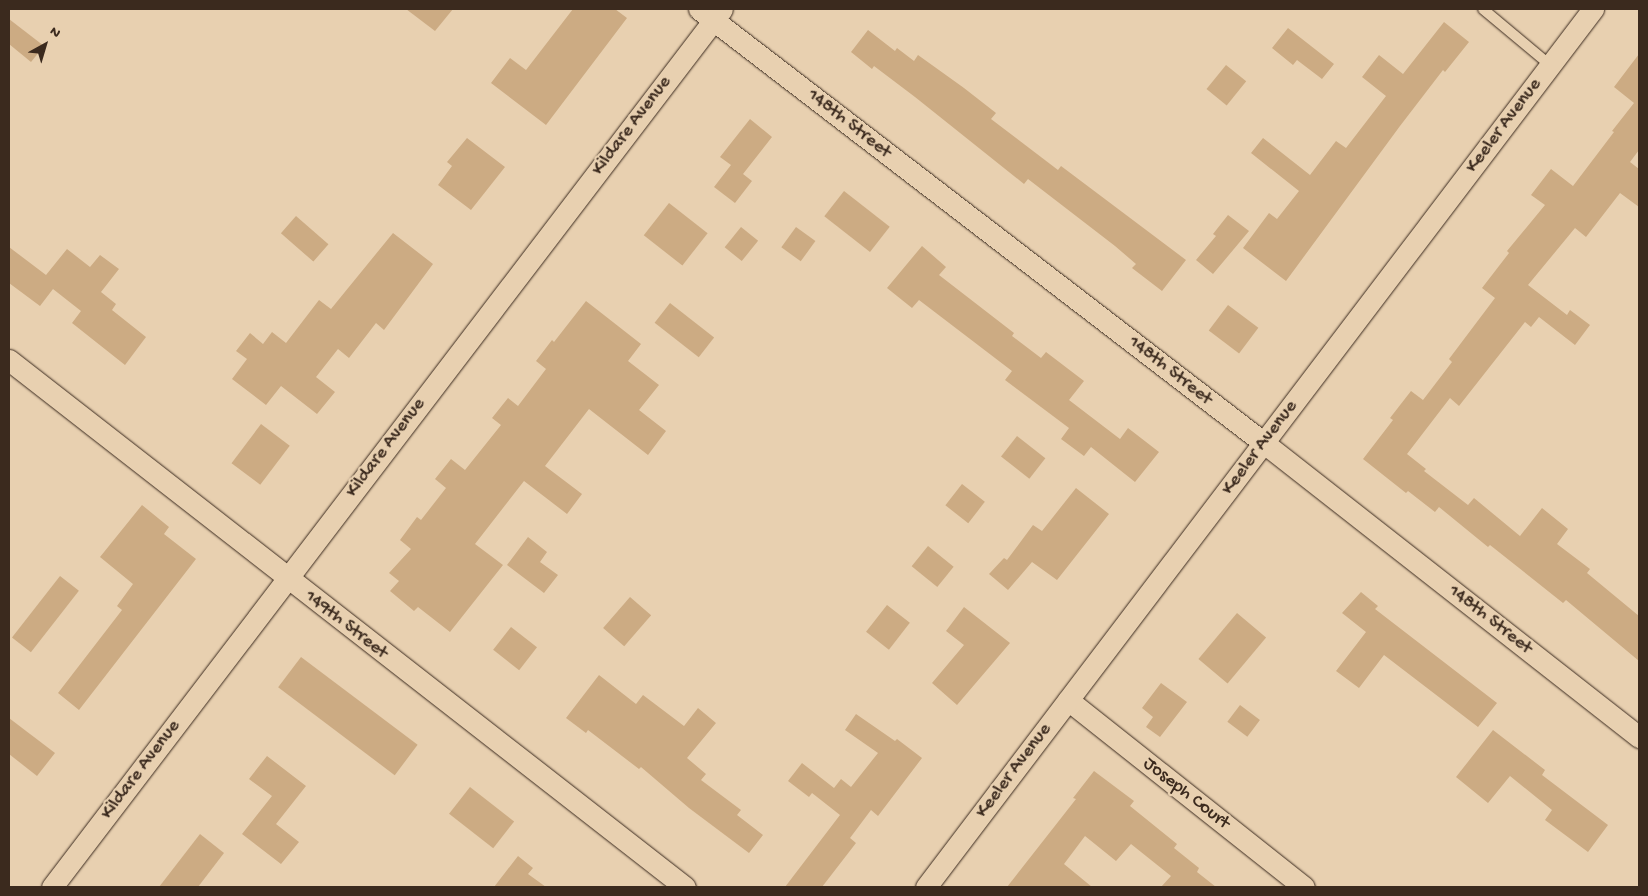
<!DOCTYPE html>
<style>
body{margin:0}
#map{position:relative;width:1648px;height:896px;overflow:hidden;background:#e8d0b0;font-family:"Gochi Hand",sans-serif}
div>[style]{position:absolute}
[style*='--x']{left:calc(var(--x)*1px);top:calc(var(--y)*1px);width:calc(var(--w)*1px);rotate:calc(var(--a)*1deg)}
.building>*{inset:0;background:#ccab83;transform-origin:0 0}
.roads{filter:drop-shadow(0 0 1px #3b2a1e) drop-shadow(0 0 1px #3b2a1e)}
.lane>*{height:10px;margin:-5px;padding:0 5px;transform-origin:5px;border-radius:5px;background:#e8d0b0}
.street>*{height:21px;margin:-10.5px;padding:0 10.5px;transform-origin:10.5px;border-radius:10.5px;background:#e8d0b0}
span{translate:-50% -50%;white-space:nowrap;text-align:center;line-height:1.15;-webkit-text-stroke:4.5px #e8d0b0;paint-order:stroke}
.street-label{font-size:19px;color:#3b2a1e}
.frame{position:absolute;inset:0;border:10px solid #3b2a1e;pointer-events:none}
.north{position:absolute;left:20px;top:20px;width:50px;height:50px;-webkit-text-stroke:4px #e8d0b0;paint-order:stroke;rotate:39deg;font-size:14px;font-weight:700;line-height:20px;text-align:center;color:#3b2a1e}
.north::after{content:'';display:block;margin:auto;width:18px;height:22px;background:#3b2a1e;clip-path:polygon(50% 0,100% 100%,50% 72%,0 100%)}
</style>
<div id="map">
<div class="building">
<i style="clip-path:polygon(406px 9px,453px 9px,435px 31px)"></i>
<i style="clip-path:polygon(573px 9px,615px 9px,627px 18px,546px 125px,491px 83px,510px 58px,526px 70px)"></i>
<i style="clip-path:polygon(9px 19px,44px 46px,31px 62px,9px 44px)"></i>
<i style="clip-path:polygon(1444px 22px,1469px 42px,1445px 72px,1443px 70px,1400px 126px,1286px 281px,1243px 248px,1269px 213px,1277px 219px,1299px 191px,1251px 153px,1263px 138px,1310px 175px,1336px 141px,1346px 148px,1386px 96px,1362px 77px,1379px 55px,1403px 74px)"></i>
<i style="clip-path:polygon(1288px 28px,1334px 64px,1322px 79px,1297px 60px,1293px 65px,1272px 48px)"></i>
<i style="clip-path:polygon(868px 30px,895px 51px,897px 48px,914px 61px,918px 55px,964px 88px,996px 113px,991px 119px,1058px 170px,1061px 166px,1186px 260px,1162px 291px,1132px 268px,1136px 264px,1115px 246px,1028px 179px,1024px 184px,915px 97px,874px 66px,872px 69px,851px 52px)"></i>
<i style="clip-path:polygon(1639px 54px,1639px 150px,1630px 162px,1639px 169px,1639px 207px,1620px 193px,1586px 237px,1575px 228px,1528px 285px,1567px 315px,1570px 310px,1590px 325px,1575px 345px,1539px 317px,1531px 327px,1525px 322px,1459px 406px,1450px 398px,1407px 454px,1426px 469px,1424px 471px,1468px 505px,1474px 498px,1520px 536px,1542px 508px,1568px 529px,1557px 544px,1590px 569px,1587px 573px,1639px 616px,1639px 661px,1566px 600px,1563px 603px,1490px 545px,1488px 547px,1439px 507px,1435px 512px,1408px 491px,1406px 493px,1363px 459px,1393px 420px,1390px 418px,1411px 391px,1423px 400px,1452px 362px,1449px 359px,1495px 298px,1482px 288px,1509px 253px,1507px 251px,1545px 205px,1531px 195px,1551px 169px,1573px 186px,1614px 132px,1612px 131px,1634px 103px,1614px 87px)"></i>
<i style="left:1226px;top:65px;width:26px;height:31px;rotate:39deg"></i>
<i style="clip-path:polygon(750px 119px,772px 137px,743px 174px,752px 181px,735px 203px,714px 187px,731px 165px,720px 157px)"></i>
<i style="clip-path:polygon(467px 138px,505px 167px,471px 210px,438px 185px,452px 166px,447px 162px)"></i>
<i style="left:844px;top:191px;width:58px;height:32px;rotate:38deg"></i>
<i style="left:669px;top:203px;width:49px;height:41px;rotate:38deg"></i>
<i style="clip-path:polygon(1228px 215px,1249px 231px,1213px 274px,1196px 260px,1216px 236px,1213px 234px)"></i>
<i style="left:296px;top:216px;width:43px;height:23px;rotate:41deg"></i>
<i style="left:741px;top:227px;width:22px;height:26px;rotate:39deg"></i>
<i style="left:796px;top:227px;width:24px;height:25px;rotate:36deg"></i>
<i style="clip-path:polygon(393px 233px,433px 264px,384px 330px,376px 323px,349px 358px,338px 349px,316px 377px,335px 392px,317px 414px,281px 386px,266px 405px,232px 379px,247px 359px,236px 351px,250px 333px,263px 344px,272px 332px,286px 343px,319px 300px,331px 309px)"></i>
<i style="clip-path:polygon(922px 246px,946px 267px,939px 275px,1014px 333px,1012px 336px,1041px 358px,1046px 352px,1084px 381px,1069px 400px,1120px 439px,1128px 428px,1159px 452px,1135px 482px,1091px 447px,1084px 456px,1061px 439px,1069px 428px,1005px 380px,1012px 371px,919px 300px,912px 308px,887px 288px)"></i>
<i style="clip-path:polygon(9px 247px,46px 275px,67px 249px,90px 267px,100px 255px,119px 269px,101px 292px,116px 304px,112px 310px,146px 337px,125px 365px,72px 323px,81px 311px,53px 289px,40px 306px,9px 283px)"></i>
<i style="clip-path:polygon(586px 301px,641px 344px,628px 361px,659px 385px,639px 410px,666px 431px,648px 455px,589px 409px,545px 466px,582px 494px,567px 514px,524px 481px,475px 544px,503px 565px,450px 632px,418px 607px,414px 611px,390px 591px,399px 581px,389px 573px,411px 549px,400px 540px,417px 517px,421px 520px,446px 488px,435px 479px,451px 459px,465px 470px,501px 425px,492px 418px,508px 398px,518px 406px,546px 369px,536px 361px,552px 340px,554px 342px)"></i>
<i style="left:670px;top:303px;width:56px;height:25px;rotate:38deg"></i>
<i style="left:1228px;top:305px;width:38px;height:32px;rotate:37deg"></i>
<i style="left:261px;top:424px;width:36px;height:49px;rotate:37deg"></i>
<i style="left:1017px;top:436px;width:36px;height:26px;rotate:38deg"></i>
<i style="left:962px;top:484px;width:29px;height:27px;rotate:38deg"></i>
<i style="clip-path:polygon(1076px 488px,1109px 514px,1057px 580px,1032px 562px,1008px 590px,989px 574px,1004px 558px,1007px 560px,1033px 525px,1042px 531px)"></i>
<i style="clip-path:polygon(142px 505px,169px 527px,164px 534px,196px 559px,79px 710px,58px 693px,122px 610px,117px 606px,133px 584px,100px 557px)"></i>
<i style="clip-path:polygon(528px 537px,547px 552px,540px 562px,558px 575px,544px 593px,507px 565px)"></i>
<i style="left:928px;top:546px;width:33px;height:26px;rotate:39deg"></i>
<i style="left:60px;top:576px;width:24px;height:78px;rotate:38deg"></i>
<i style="clip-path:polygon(1361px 592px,1378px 606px,1375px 609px,1497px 703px,1478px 727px,1384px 655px,1359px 688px,1336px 671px,1366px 632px,1342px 613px)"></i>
<i style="left:630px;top:597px;width:28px;height:41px;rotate:41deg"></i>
<i style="left:887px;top:605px;width:29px;height:34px;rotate:38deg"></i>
<i style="clip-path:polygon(964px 607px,1010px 643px,957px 705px,932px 683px,964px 645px,946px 631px)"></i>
<i style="left:1237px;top:613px;width:38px;height:60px;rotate:40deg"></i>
<i style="left:511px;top:627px;width:33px;height:29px;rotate:38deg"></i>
<i style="left:301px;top:657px;width:146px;height:38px;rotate:37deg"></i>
<i style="clip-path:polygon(599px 675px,636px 704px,643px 695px,684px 726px,698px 708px,716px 723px,687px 758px,706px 774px,701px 780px,741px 810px,737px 815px,763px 835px,749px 853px,689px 808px,641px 767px,639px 769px,588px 730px,586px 733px,566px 718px)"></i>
<i style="clip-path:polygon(1161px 683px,1187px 702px,1160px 737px,1146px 727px,1153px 717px,1142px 708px)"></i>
<i style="left:1240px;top:705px;width:25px;height:21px;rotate:37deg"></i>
<i style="clip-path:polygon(856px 714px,895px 741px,897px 739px,922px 758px,878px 816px,871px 810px,850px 838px,856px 843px,822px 887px,785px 887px,840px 815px,812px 793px,809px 797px,788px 781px,802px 763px,834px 788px,841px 779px,851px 787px,878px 753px,845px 730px)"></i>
<i style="clip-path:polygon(9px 718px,55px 753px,37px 776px,9px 754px)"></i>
<i style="clip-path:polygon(1493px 730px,1545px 770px,1542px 775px,1608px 825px,1588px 852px,1545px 820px,1552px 810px,1510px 776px,1488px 803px,1456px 777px)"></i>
<i style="clip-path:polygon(267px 756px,306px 786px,276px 824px,299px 842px,281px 864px,242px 834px,272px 796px,249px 779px)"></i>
<i style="clip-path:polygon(1094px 771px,1134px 801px,1130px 806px,1177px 844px,1174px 848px,1199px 868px,1197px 872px,1216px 887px,1161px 887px,1171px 876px,1131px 844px,1116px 861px,1085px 836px,1064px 864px,1092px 887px,1007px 887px,1076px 799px,1073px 798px)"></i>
<i style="left:470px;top:787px;width:56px;height:34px;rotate:38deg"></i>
<i style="clip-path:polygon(200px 834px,224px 853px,198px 887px,159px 887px)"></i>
<i style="clip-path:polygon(518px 856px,533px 868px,528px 874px,546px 887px,494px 887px)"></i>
</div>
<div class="roads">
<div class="lane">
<i style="--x:1483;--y:9;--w:87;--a:39.9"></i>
</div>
<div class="street">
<i style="--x:699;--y:9;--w:712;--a:37.53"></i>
<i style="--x:1264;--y:443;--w:477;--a:38.1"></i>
<i style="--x:9;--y:360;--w:857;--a:37.94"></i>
<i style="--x:1068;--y:700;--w:301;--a:38.4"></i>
<i style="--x:52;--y:887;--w:1104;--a:-52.65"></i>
<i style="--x:926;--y:887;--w:1103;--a:-52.78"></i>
</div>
</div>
<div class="street-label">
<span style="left:849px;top:124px;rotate:38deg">148th Street</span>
<span style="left:632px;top:126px;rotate:-53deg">Kildare Avenue</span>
<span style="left:1504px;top:126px;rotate:-53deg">Keeler Avenue</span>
<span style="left:1170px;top:371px;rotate:38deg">148th Street</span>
<span style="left:386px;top:448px;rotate:-53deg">Kildare Avenue</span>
<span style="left:1260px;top:448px;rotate:-53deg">Keeler Avenue</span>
<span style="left:1490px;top:620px;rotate:38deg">148th Street</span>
<span style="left:346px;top:625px;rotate:38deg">149th Street</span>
<span style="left:141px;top:770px;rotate:-53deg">Kildare Avenue</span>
<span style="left:1014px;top:771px;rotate:-53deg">Keeler Avenue</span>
<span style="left:1186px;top:794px;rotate:38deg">Joseph Court</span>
</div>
<div class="frame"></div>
<div class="north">N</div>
</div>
